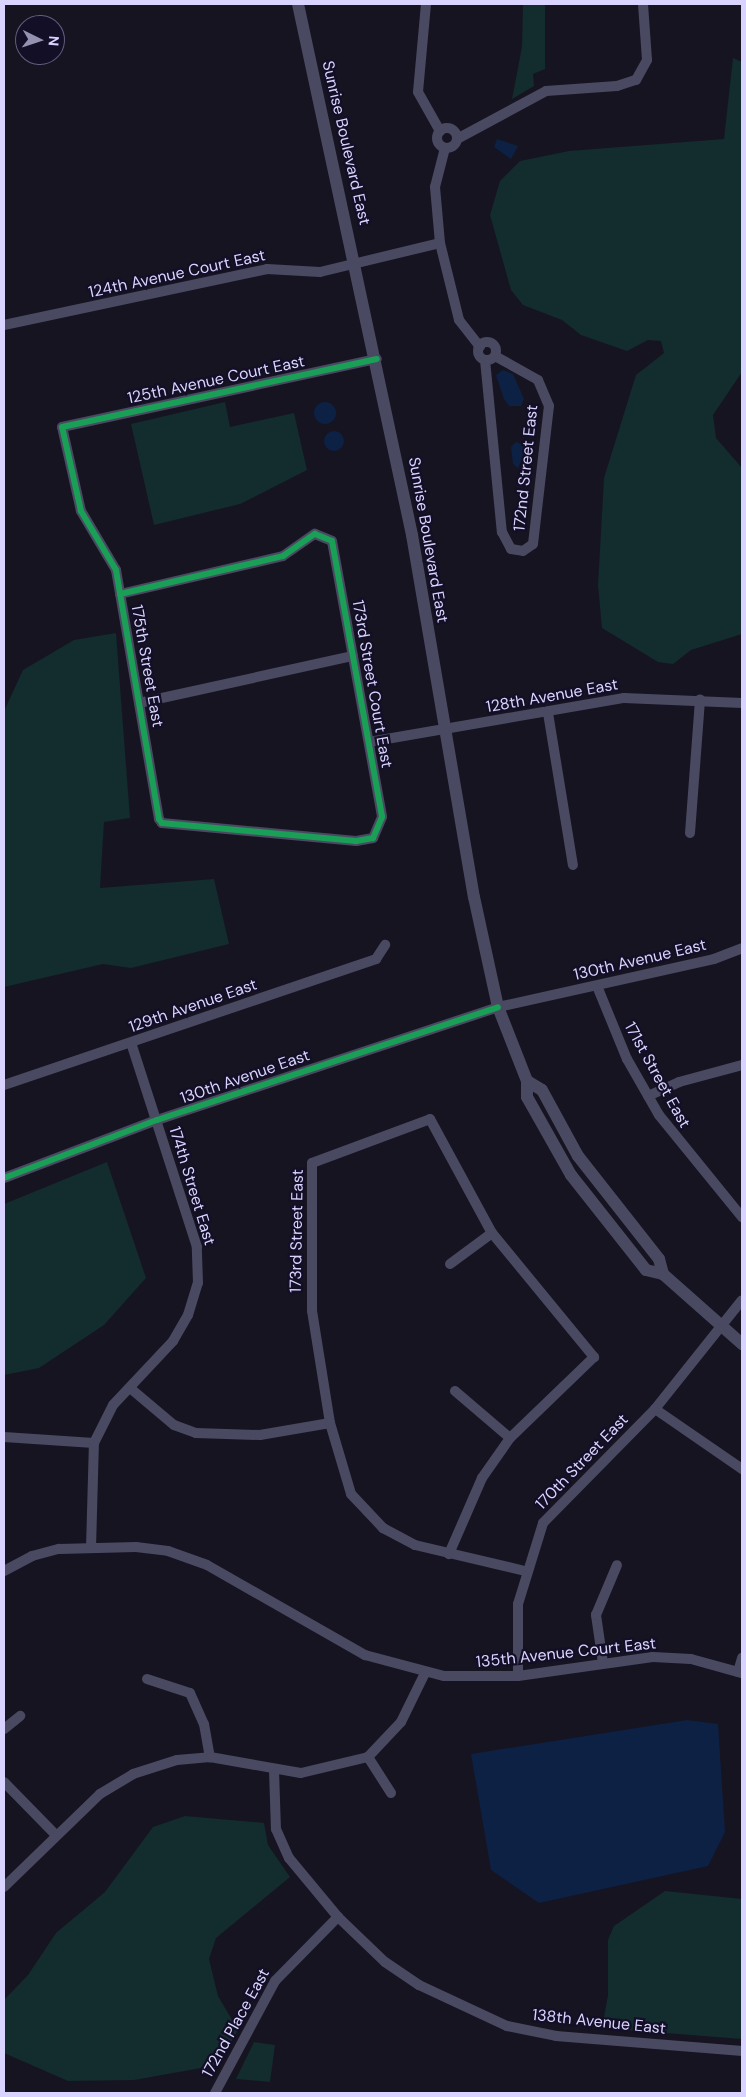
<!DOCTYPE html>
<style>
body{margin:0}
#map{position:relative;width:746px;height:2097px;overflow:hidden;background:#161421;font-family:"DM Sans",sans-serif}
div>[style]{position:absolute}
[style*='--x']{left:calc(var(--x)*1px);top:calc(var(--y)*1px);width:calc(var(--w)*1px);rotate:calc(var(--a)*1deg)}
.green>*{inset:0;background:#132c2d}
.water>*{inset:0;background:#0d2144}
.round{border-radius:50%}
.minor>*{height:10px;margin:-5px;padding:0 5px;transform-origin:5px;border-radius:5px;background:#4a4962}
.minor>.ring{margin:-5px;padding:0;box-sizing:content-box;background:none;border:10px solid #4a4962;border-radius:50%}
.tertiary>*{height:12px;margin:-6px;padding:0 6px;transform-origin:6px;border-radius:6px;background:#4a4962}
.cycleway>*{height:6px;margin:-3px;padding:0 3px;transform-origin:3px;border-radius:3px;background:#1a9f57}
span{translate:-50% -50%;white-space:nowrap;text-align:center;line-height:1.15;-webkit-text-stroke:4.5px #130f26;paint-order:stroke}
.street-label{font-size:16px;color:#d9d4ff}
.frame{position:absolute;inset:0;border:5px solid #d9d4ff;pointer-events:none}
.north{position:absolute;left:15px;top:15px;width:50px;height:50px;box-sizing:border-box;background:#130f26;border:1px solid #625e7d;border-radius:50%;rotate:94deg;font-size:14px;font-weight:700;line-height:20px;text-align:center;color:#d9d4ff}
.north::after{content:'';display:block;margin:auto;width:18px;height:22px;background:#9591b1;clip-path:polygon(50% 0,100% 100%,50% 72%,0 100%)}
</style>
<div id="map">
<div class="green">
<i style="clip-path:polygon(523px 4px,545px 4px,545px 69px,533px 74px,534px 86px,512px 99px,522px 47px)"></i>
<i style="clip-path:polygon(733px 58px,742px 62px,742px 372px,713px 415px,716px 438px,742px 468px,742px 634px,691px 650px,673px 664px,658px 662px,602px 628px,598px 585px,604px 478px,636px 375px,664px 353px,661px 341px,648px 340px,627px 351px,581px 335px,562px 320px,523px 305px,511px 290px,490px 215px,500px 181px,520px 161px,569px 151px,724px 139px)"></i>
<i style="clip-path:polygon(225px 402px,230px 427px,294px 413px,307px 470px,240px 504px,154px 525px,131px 424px)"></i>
<i style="clip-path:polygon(116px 633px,130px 818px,104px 822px,100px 888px,214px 879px,229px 944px,131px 968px,103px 964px,4px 987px,4px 711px,23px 670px,74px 640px)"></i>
<i style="clip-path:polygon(107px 1162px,146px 1278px,104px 1325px,39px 1368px,4px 1375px,4px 1204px)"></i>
<i style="clip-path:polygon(185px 1816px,264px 1823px,268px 1845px,290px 1877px,216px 1938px,209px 1959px,218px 1996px,238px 2030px,218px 2065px,134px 2080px,68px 2081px,4px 2053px,4px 2000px,28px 1975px,56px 1933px,105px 1892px,153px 1827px)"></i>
<i style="clip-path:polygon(665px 1891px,742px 1899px,742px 2039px,602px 2028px,608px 1995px,608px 1940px,614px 1926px)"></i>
<i style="clip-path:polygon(254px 2042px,275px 2045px,270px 2082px,236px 2079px)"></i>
</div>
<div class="water">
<i style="clip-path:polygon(497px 139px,518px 146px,511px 159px,494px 147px)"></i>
<i style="clip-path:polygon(503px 370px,513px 374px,524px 399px,521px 406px,509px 406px,504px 399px,496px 375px)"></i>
<i class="round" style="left:314px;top:402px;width:22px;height:22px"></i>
<i class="round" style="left:324px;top:431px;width:20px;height:20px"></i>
<i style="clip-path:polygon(516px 442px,528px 447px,518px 468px,513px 464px,511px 447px)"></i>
<i style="clip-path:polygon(687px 1720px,718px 1724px,725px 1832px,708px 1866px,539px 1903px,491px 1870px,471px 1754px)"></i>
</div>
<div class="minor">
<i style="--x:426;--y:4;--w:88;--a:95.2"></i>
<i style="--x:418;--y:92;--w:45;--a:60.6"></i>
<i class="ring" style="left:437px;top:128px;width:10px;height:10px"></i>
<i style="--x:457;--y:139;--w:101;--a:-28.3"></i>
<i style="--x:546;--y:91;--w:71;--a:-4"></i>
<i style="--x:617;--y:86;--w:20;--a:-18"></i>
<i style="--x:636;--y:80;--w:23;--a:-61"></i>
<i style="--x:647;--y:60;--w:56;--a:-94.1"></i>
<i style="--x:445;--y:148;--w:40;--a:104.4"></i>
<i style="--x:435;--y:187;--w:56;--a:84.9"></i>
<i style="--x:440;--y:243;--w:79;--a:76.1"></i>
<i style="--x:459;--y:320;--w:34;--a:52"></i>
<i style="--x:4;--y:325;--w:269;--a:-12"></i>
<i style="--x:267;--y:269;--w:53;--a:3.2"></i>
<i style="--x:320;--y:272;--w:123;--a:-13.6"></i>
<i class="ring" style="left:478px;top:342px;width:8px;height:8px"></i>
<i style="--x:485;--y:360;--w:173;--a:84.4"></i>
<i style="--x:502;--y:532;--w:19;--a:62"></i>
<i style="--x:511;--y:549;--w:12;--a:9"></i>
<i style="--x:523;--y:551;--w:12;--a:-35"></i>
<i style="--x:533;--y:544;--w:139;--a:-83.4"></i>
<i style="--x:549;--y:406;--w:28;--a:-113"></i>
<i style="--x:538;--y:380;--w:49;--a:-150.8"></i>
<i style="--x:120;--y:594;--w:167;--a:-13.1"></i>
<i style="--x:283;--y:556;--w:39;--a:-35"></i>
<i style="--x:315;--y:534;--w:18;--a:22"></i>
<i style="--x:332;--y:541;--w:280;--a:79.7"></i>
<i style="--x:382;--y:817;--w:23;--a:113"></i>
<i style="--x:373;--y:838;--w:17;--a:170"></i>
<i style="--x:356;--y:841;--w:195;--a:-174.7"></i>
<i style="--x:162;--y:823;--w:5;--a:-127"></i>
<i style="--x:159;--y:819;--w:253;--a:-99.8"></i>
<i style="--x:116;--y:570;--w:69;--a:-120.7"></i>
<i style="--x:81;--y:511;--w:86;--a:-102.7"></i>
<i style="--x:62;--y:427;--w:322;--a:-12.2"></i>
<i style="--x:139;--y:703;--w:219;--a:-12.4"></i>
<i style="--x:548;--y:713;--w:154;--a:80.7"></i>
<i style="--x:369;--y:742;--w:259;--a:-9.8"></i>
<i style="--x:624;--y:698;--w:118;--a:2.4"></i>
<i style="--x:690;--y:833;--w:134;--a:-85.7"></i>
<i style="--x:597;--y:986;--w:79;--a:67.7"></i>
<i style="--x:627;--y:1059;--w:64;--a:60.3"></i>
<i style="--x:659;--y:1115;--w:132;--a:50.9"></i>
<i style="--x:4;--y:1085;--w:393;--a:-18.7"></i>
<i style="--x:376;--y:959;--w:17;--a:-57"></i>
<i style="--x:648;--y:1096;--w:34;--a:-24"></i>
<i style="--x:679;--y:1082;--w:65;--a:-15.1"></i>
<i style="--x:4;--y:1178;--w:164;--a:-20.8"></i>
<i style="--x:157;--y:1120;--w:359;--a:-18.3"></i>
<i style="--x:498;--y:1007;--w:221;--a:-12.5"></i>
<i style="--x:714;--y:959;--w:30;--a:-21"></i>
<i style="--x:450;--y:1264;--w:52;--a:-36.4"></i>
<i style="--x:130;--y:1388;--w:57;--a:40.1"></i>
<i style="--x:174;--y:1425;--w:23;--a:20"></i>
<i style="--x:196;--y:1433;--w:64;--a:1.8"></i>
<i style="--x:260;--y:1435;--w:71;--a:-9.7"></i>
<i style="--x:330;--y:1423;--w:74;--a:73.5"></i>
<i style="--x:351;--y:1494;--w:47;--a:46.7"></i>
<i style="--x:383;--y:1528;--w:36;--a:28"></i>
<i style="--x:415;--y:1545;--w:113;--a:13.3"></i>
<i style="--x:455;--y:1391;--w:72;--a:40.5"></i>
<i style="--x:655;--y:1409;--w:106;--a:34.6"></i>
<i style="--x:330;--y:1423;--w:113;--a:-99.1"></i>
<i style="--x:312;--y:1311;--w:148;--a:-90"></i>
<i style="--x:312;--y:1163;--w:126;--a:-20.4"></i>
<i style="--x:430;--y:1119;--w:130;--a:61.5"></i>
<i style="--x:492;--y:1233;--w:161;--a:50.6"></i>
<i style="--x:594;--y:1357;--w:117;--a:136"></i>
<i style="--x:510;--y:1438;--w:49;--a:125"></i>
<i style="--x:482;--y:1478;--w:83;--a:113.5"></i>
<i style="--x:4;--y:1437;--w:90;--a:3.8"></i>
<i style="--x:91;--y:1548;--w:105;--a:-88.4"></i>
<i style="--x:94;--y:1443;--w:42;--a:-63.4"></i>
<i style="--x:113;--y:1405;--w:88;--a:-46.8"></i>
<i style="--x:173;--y:1341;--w:30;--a:-60"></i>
<i style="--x:188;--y:1315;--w:34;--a:-73"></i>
<i style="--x:198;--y:1283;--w:36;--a:-92"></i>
<i style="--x:197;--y:1247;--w:214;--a:-107.9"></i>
<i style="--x:4;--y:1571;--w:32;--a:-28"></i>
<i style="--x:32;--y:1556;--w:28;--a:-15"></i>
<i style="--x:59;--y:1549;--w:77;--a:-1.5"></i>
<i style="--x:136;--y:1547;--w:32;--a:7"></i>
<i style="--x:168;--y:1551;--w:41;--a:19.7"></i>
<i style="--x:207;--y:1565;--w:182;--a:29.7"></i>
<i style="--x:365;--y:1655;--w:82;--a:14.9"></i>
<i style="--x:444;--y:1676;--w:74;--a:0"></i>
<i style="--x:518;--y:1676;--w:136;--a:-8"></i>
<i style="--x:653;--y:1657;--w:38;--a:3"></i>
<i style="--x:691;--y:1659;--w:53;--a:15.4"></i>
<i style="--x:603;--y:1663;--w:49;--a:-98.3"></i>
<i style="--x:596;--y:1615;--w:54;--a:-67.2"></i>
<i style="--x:738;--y:1672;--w:15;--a:-74"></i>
<i style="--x:518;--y:1676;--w:72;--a:-90"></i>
<i style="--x:518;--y:1604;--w:85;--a:-72.8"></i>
<i style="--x:543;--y:1523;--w:160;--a:-45.5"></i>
<i style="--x:655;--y:1409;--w:139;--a:-51.4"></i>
<i style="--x:147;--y:1679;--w:45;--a:18"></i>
<i style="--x:190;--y:1693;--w:34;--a:66"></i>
<i style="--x:204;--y:1724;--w:34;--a:80"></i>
<i style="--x:4;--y:1729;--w:21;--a:-39"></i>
<i style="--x:274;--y:1770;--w:59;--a:88.1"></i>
<i style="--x:276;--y:1829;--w:32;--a:66"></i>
<i style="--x:289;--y:1858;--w:77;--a:50.3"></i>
<i style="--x:338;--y:1917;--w:65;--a:43.8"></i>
<i style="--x:385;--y:1962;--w:41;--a:34.1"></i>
<i style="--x:419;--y:1985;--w:97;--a:25"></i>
<i style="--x:507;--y:2026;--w:50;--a:11.5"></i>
<i style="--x:556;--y:2036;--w:187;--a:4.6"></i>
<i style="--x:4;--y:1782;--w:73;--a:45.6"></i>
<i style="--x:391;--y:1793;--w:43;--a:-122.6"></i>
<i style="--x:368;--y:1757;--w:48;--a:-46.7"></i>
<i style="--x:401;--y:1722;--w:55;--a:-63.9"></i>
<i style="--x:4;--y:1887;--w:134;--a:-44.1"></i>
<i style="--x:100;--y:1794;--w:39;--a:-31"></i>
<i style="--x:133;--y:1774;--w:46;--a:-17.7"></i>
<i style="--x:177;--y:1760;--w:33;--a:-5"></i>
<i style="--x:210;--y:1757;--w:92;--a:10"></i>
<i style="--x:301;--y:1773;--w:69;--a:-13.4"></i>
<i style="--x:215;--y:2093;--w:127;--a:-61.8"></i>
<i style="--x:275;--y:1981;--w:90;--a:-45.5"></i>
</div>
<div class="tertiary">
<i style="--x:298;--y:4;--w:543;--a:77.88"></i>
<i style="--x:412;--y:535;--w:367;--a:80.3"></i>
<i style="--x:474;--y:897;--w:113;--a:77.7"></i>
<i style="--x:498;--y:1007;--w:79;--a:68.6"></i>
<i style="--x:527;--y:1081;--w:16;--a:90"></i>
<i style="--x:527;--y:1097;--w:90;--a:60.6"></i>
<i style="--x:571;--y:1175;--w:121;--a:51.7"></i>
<i style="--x:646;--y:1270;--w:17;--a:13"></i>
<i style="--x:527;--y:1081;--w:17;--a:31"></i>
<i style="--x:542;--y:1090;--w:75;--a:61.4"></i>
<i style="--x:578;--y:1156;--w:131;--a:51.8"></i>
<i style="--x:659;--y:1259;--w:16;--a:75"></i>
<i style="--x:663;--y:1274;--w:106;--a:41.5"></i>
</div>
<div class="cycleway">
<i style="--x:120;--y:594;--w:167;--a:-13.1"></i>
<i style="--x:283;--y:556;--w:39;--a:-35"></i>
<i style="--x:315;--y:534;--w:18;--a:22"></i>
<i style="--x:332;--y:541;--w:280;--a:79.7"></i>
<i style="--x:382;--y:817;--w:23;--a:113"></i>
<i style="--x:373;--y:838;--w:17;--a:170"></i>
<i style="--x:356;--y:841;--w:195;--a:-174.7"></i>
<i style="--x:162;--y:823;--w:5;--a:-127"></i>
<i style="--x:159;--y:819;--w:253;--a:-99.8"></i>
<i style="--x:116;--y:570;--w:69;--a:-120.7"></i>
<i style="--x:81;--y:511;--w:86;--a:-102.7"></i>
<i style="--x:62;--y:427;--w:322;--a:-12.2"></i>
<i style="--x:4;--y:1178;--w:164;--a:-20.8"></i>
<i style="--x:157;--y:1120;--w:359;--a:-18.3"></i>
</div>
<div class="street-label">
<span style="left:346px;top:143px;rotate:77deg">Sunrise Boulevard East</span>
<span style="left:177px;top:274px;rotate:-12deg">124th Avenue Court East</span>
<span style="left:216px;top:380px;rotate:-12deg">125th Avenue Court East</span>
<span style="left:526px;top:468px;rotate:-84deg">172nd Street East</span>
<span style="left:428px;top:540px;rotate:80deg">Sunrise Boulevard East</span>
<span style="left:147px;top:666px;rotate:80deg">175th Street East</span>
<span style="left:372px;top:684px;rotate:80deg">173rd Street Court East</span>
<span style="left:552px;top:696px;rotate:-10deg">128th Avenue East</span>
<span style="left:640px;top:960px;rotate:-13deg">130th Avenue East</span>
<span style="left:193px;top:1006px;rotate:-19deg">129th Avenue East</span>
<span style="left:657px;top:1075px;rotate:61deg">171st Street East</span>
<span style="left:245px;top:1077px;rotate:-19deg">130th Avenue East</span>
<span style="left:192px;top:1186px;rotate:73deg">174th Street East</span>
<span style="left:297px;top:1231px;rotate:-89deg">173rd Street East</span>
<span style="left:582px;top:1462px;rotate:-46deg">170th Street East</span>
<span style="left:566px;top:1653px;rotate:-6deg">135th Avenue Court East</span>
<span style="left:599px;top:2022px;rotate:6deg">138th Avenue East</span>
<span style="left:236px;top:2023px;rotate:-61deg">172nd Place East</span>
</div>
<div class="frame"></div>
<div class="north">N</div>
</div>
